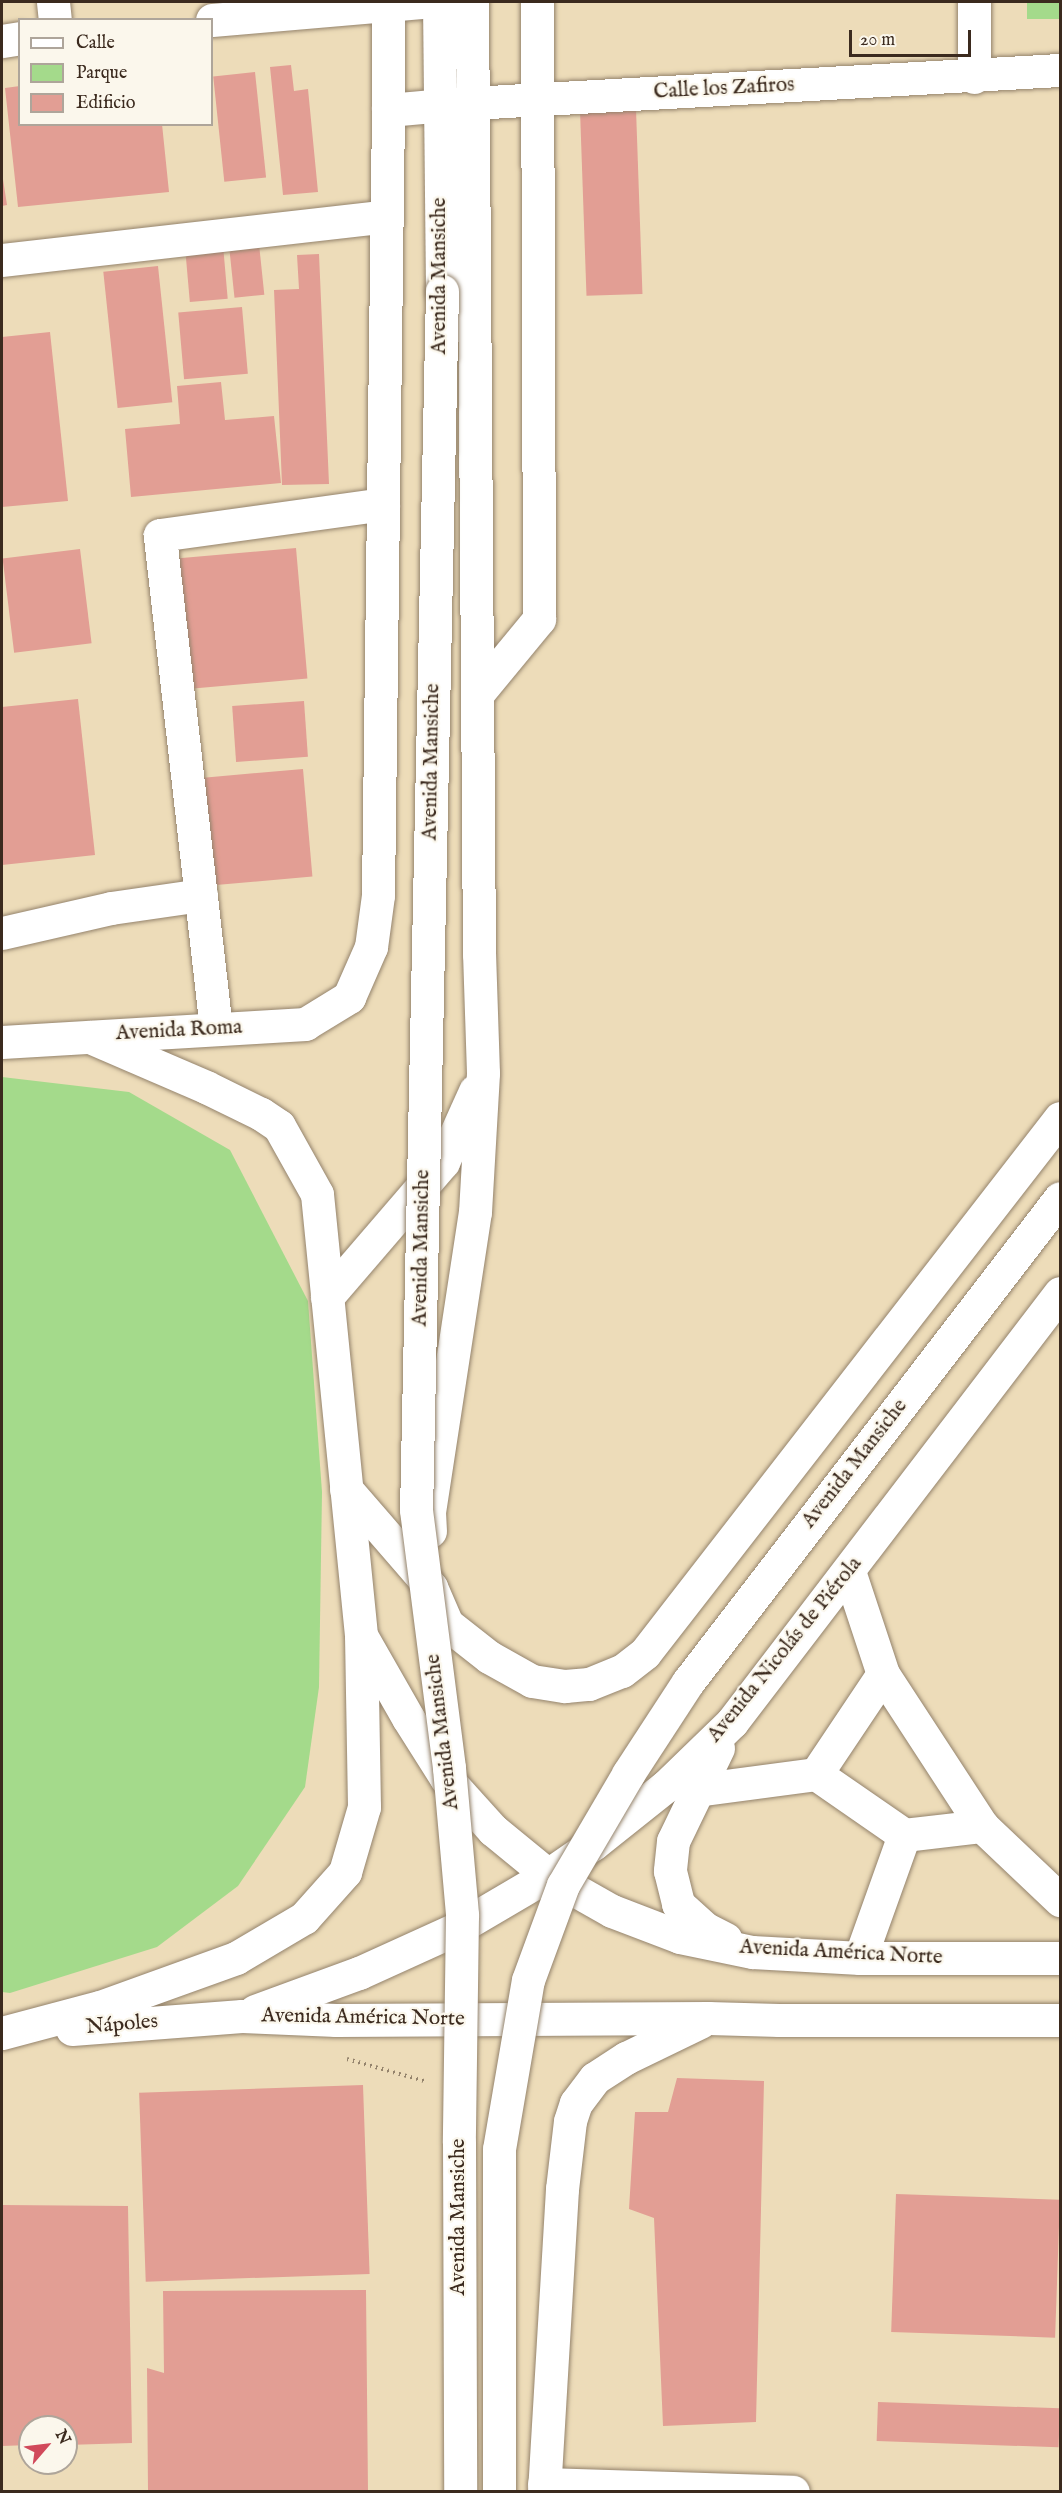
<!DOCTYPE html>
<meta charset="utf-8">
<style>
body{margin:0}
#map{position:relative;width:1062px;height:2493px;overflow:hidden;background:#eddcb9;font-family:"IM FELL English",serif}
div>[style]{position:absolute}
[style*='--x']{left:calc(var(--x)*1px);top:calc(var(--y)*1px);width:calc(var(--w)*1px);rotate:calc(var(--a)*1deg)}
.green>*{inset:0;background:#a4da8b;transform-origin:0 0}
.building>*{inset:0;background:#e29e94;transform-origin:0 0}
.path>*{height:4px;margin-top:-2px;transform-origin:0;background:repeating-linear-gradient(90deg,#94836c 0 1.5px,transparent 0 6px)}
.roads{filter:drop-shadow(0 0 2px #94836c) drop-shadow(0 0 2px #94836c)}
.minor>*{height:33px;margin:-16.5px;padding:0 16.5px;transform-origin:16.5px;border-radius:16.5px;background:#fff}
.major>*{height:33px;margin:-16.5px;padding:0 16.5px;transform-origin:16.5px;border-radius:16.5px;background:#fff}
.highway>*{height:33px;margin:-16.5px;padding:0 16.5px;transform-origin:16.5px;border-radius:16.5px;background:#fff}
.bridges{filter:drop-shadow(0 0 2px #94836c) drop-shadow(0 0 2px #94836c)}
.highway-bridge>*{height:33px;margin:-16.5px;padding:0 16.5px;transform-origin:16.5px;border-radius:16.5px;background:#fff}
span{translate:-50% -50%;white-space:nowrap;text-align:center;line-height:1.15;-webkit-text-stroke:4.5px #fbf7ec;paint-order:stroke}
.street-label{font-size:21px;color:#3b2a1e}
.frame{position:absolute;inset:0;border:3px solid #3b2a1e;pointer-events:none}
.legend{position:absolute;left:18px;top:18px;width:195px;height:108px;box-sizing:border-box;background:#fbf7ec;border:2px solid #aea59a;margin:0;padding:8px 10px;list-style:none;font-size:18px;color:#3b2a1e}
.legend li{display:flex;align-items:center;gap:12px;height:30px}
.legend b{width:30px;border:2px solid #aea59a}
.north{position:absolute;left:18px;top:2415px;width:60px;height:60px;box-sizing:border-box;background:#fbf7ec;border:2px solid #aea59a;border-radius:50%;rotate:62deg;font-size:16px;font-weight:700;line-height:24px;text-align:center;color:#3b2a1e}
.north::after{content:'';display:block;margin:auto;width:21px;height:27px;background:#d1495b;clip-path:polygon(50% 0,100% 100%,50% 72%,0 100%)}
.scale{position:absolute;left:849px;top:30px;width:122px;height:27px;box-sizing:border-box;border:3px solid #3b2a1e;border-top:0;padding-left:8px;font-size:18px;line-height:21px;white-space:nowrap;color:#3b2a1e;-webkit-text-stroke:4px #fbf7ec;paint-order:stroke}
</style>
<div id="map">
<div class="green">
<i style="left:1027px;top:2px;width:33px;height:17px"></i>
<i style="clip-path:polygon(2px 1077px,129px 1092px,230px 1150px,308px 1301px,322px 1492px,319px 1687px,305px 1787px,238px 1886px,157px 1947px,10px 1993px,2px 1992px)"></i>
</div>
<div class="building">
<i style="clip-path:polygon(291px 65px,294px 91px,308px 89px,318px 192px,283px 195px,270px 67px)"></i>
<i style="left:255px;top:72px;width:106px;height:42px;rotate:84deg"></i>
<i style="clip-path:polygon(20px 86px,20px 124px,162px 124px,169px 192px,18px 207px,5px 88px)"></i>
<i style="left:636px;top:109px;width:185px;height:56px;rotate:88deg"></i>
<i style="clip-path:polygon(2px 173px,7px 205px,2px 206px)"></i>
<i style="left:259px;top:244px;width:51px;height:30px;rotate:84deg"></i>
<i style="left:223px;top:245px;width:54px;height:38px;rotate:85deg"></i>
<i style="clip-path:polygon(319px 254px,329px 484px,282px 485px,274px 290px,299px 289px,297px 255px)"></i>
<i style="left:158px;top:266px;width:137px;height:55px;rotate:84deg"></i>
<i style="left:242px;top:307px;width:67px;height:64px;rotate:85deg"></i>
<i style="clip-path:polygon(50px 332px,68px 501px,2px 507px,2px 337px)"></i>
<i style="clip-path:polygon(221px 382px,225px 420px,274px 416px,281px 483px,131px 497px,125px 429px,180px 424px,177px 386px)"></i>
<i style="left:296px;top:548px;width:131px;height:126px;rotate:85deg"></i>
<i style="left:80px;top:549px;width:95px;height:78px;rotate:83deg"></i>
<i style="clip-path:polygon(78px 699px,95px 855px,2px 865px,2px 707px)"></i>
<i style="left:304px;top:701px;width:56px;height:72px;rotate:86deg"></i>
<i style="left:303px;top:769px;width:108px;height:108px;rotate:85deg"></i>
<i style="clip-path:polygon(677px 2078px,764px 2081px,756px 2422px,663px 2426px,654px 2218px,629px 2209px,635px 2112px,668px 2112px)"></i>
<i style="left:363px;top:2085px;width:189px;height:224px;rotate:88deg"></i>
<i style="left:896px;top:2194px;width:164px;height:138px;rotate:2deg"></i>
<i style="clip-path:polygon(2px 2205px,128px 2206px,132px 2443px,66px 2445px,66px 2427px,30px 2427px,30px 2445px,2px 2446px)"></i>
<i style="clip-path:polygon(366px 2290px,368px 2492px,148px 2492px,147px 2368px,164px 2373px,163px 2291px)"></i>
<i style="left:878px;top:2402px;width:182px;height:39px;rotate:2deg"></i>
</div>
<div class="path">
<i style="--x:347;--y:2059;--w:80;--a:15.9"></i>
</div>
<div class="roads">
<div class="minor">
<i style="--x:53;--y:2;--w:18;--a:84"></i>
<i style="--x:212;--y:20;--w:210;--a:-4.9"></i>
<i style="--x:2;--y:41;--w:18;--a:-9"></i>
<i style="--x:974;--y:77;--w:75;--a:-90"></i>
<i style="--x:471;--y:103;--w:590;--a:-3.21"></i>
<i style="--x:388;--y:110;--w:108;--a:-90"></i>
<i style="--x:2;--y:260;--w:387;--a:-6.5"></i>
<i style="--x:478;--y:693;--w:96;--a:-50.5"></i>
<i style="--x:539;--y:619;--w:617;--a:-90.19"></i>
<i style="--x:2;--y:933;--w:112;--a:-12.9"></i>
<i style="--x:111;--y:908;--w:91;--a:-8.2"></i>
<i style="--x:216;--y:1029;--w:497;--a:-96.5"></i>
<i style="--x:160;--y:535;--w:225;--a:-7.9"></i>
<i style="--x:883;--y:1674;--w:181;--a:56.9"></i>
<i style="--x:816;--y:1774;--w:107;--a:34.7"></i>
<i style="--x:696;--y:1790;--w:121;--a:-7.6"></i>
<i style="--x:816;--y:1774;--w:120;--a:-56.2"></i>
<i style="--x:883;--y:1674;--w:108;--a:-108.3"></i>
<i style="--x:860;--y:1958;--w:131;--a:-70.3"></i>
<i style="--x:904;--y:1835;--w:79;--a:-6.6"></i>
<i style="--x:982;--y:1826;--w:108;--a:43.5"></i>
<i style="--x:544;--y:2484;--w:249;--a:1.8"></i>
</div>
<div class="major">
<i style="--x:2;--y:1042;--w:304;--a:-3.4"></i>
<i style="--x:305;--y:1024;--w:52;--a:-31.5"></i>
<i style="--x:349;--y:997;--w:55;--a:-66.3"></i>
<i style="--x:371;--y:947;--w:52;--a:-82.3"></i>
<i style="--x:378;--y:895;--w:785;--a:-89.27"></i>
<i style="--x:388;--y:110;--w:79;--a:-5.1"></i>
<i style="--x:363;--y:1639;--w:91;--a:60.3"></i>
<i style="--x:408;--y:1718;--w:71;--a:57.7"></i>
<i style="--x:446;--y:1778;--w:70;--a:47.9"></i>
<i style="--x:493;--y:1830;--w:71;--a:39.3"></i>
<i style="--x:548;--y:1875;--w:73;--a:29.4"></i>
<i style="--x:612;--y:1911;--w:73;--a:20.9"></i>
<i style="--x:680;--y:1937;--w:74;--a:11.8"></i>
<i style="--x:752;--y:1952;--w:108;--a:3.2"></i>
<i style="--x:860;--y:1958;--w:200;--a:0"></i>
<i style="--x:718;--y:1748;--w:103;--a:115.8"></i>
<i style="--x:673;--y:1841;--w:30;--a:96"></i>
<i style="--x:670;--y:1871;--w:34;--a:76"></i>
<i style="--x:678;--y:1904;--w:38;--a:42"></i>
<i style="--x:706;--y:1929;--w:22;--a:27"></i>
<i style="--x:255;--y:2011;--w:111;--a:-20.1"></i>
<i style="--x:359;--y:1973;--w:107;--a:-24.4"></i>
<i style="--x:456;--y:1929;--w:107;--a:-30.4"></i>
<i style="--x:548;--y:1875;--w:55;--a:-34.6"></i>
<i style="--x:593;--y:1844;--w:93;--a:-38.5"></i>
<i style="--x:666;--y:1786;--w:92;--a:-44.1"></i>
<i style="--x:72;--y:2029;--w:170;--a:-4.4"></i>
<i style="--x:242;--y:2016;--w:94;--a:2.4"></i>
<i style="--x:336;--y:2020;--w:372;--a:-0.3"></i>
<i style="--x:708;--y:2018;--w:71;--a:1.6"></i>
<i style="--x:779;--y:2020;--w:281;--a:0"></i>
<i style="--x:2;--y:2033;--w:101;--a:-14.9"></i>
<i style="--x:100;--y:2007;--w:145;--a:-19.8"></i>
<i style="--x:236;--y:1958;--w:79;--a:-30.5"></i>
<i style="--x:304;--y:1918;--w:62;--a:-48.3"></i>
<i style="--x:345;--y:1872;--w:68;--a:-73.7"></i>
<i style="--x:364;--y:1807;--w:172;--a:-91"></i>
<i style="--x:361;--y:1635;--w:443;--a:-95.7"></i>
<i style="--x:317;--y:1194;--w:78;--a:-119.2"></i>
<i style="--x:279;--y:1126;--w:22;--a:-146"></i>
<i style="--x:261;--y:1114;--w:61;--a:-153.9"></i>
<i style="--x:206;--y:1087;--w:126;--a:-156.7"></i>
<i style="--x:544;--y:2492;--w:304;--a:-86.6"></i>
<i style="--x:562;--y:2189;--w:68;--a:-83.3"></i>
<i style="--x:570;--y:2121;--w:19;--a:-72"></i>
<i style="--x:576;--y:2103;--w:31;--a:-53"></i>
<i style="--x:595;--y:2078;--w:37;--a:-33"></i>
<i style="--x:626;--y:2058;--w:82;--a:-25.9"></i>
</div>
<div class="highway">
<i style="--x:439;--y:2;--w:289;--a:89.4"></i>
<i style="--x:327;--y:1297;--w:178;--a:-49.3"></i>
<i style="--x:443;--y:1162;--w:78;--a:-65.7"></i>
<i style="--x:346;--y:1489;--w:130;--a:49.1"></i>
<i style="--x:431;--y:1587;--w:40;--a:66.6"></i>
<i style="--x:447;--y:1624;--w:53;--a:38.2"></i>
<i style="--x:489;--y:1657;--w:49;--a:29.2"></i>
<i style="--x:532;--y:1681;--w:33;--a:9"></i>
<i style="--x:565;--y:1686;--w:24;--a:-5"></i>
<i style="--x:589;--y:1684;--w:35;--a:-22"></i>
<i style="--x:622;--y:1671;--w:29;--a:-38"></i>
<i style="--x:645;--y:1653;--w:677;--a:-52.2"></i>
<i style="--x:430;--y:1531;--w:19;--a:-93"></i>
<i style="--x:429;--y:1512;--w:304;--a:-81.3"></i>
<i style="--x:475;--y:1212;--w:139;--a:-86.7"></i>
<i style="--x:483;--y:1073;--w:119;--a:-91.9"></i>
<i style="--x:479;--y:954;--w:952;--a:-90.42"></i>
<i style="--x:732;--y:1722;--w:540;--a:-52.6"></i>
</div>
</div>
<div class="bridges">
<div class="highway-bridge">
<i style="--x:442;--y:291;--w:1219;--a:91.22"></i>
<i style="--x:416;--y:1510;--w:260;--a:82.7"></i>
<i style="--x:449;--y:1768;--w:148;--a:84.9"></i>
<i style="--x:462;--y:1915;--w:227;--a:90.8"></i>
<i style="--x:459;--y:2142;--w:350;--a:89.8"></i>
<i style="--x:499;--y:2492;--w:343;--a:-90"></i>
<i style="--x:499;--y:2149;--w:171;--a:-80.3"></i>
<i style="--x:528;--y:1980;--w:101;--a:-69.8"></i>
<i style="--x:563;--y:1885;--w:129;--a:-59.6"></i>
<i style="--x:628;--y:1774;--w:110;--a:-56.9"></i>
<i style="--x:688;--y:1682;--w:610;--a:-52.45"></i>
</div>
</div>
<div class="street-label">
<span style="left:724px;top:89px;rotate:-3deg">Calle los Zafiros</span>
<span style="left:440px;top:276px;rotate:-90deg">Avenida Mansiche</span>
<span style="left:432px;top:762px;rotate:-89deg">Avenida Mansiche</span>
<span style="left:179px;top:1031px;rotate:-3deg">Avenida Roma</span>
<span style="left:422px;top:1248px;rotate:-89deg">Avenida Mansiche</span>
<span style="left:855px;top:1464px;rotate:-52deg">Avenida Mansiche</span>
<span style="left:785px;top:1650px;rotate:-51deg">Avenida Nicolás de Piérola</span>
<span style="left:443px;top:1732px;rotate:-97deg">Avenida Mansiche</span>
<span style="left:841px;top:1953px;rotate:3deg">Avenida América Norte</span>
<span style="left:363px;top:2018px;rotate:1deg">Avenida América Norte</span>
<span style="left:122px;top:2025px;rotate:-5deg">Nápoles</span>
<span style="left:459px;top:2217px;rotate:-90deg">Avenida Mansiche</span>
</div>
<div class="frame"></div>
<ul class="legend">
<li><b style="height:8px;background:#fff"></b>Calle</li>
<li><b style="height:16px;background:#a4da8b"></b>Parque</li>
<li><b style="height:16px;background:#e29e94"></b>Edificio</li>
</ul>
<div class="north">N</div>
<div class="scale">20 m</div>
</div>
